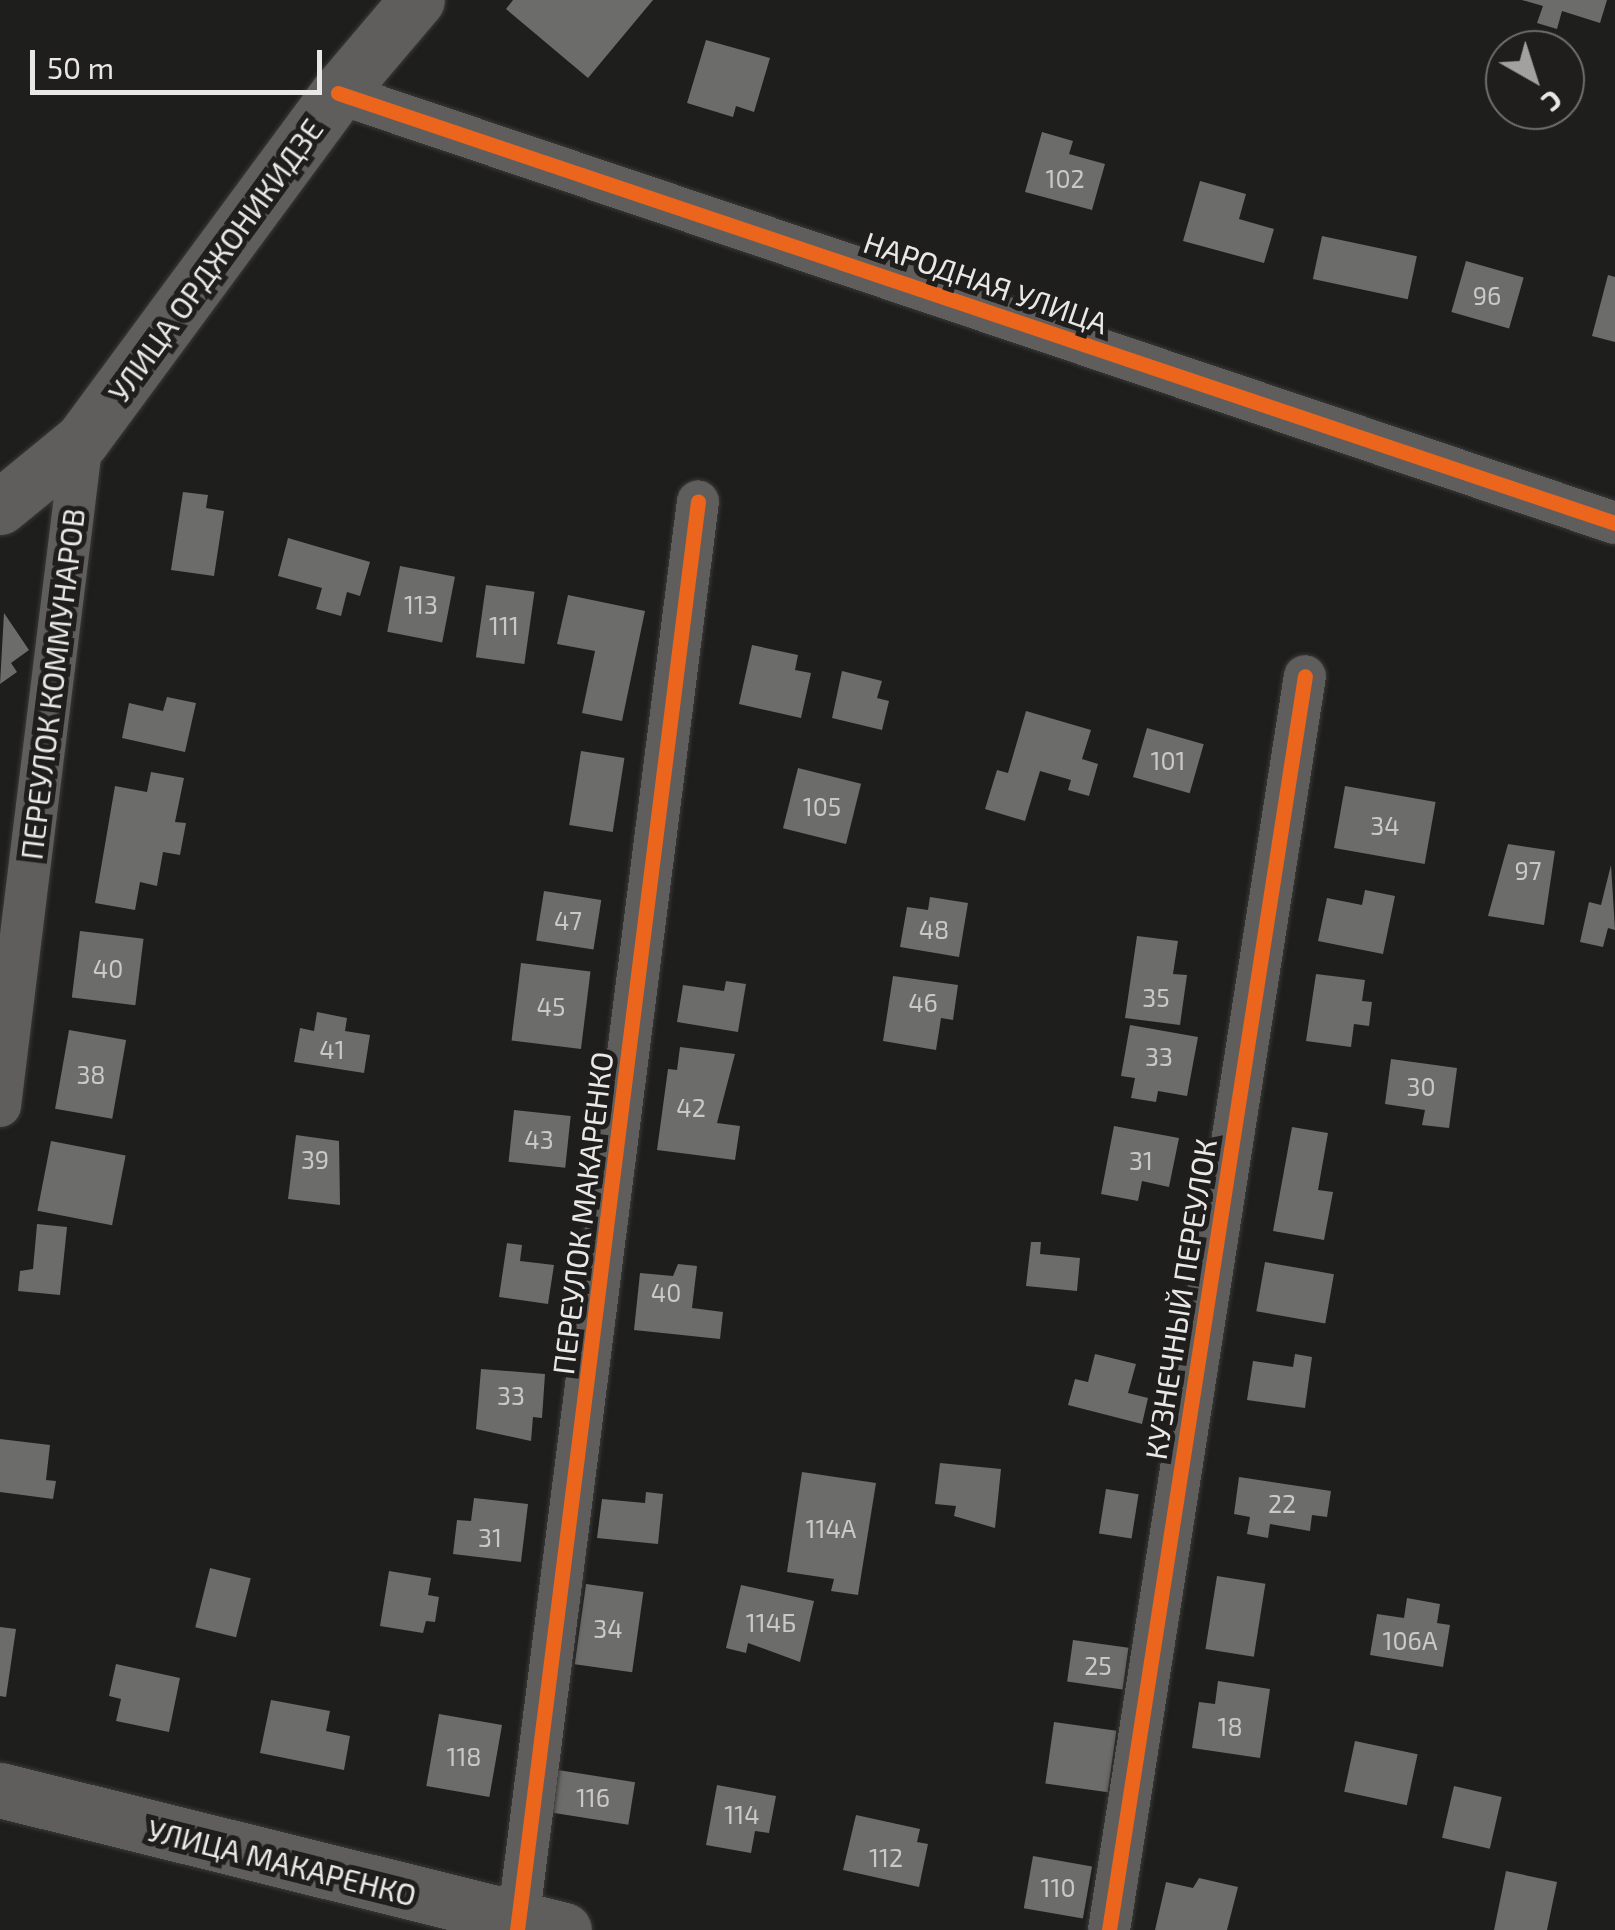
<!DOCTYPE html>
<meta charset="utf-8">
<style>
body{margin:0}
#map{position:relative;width:1615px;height:1930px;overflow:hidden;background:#1e1e1d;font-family:"Exo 2",sans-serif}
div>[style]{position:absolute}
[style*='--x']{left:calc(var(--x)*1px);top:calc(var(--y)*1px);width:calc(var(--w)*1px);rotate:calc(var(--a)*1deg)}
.building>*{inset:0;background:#6c6c6b;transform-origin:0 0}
.roads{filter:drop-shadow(0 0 2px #393937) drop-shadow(0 0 2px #393937)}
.street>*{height:42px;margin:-21px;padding:0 21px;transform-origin:21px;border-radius:21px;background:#5f5e5d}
.secondary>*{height:55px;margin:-27.5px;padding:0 27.5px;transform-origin:27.5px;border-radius:27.5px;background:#5f5e5d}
.cycleway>*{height:15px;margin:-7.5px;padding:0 7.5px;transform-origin:7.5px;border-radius:7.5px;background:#eb651d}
span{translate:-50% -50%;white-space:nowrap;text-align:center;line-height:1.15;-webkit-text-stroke:10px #1f1e1c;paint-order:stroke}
.number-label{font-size:25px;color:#cac9c7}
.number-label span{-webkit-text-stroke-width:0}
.street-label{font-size:30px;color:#e9e8e6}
.north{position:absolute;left:1485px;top:30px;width:100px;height:100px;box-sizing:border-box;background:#1f1e1c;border:2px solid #706f6d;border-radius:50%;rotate:141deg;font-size:28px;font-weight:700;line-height:40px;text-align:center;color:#e9e8e6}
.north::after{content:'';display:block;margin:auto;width:35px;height:45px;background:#a2a1a0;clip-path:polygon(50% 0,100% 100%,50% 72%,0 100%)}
.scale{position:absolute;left:30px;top:50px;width:292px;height:45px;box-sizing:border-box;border:5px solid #e9e8e6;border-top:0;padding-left:12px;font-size:30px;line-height:35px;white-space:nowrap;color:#e9e8e6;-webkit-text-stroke:8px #1f1e1c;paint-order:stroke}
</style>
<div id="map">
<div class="building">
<i style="clip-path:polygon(513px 0,653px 0,588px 78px,506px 9px)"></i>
<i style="clip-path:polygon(1522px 0,1607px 0,1600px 23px,1562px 11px,1557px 29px,1537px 23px,1543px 6px)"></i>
<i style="clip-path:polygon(706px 40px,770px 58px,754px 112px,736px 106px,733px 117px,687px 103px)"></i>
<i style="clip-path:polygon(1042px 132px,1073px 141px,1069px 154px,1105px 164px,1092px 210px,1025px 192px)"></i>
<i style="clip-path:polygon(1200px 181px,1246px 194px,1239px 219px,1274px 229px,1264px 263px,1183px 241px)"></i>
<i style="left:1322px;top:236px;width:97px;height:44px;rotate:12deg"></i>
<i style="left:1466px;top:261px;width:60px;height:53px;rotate:16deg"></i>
<i style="clip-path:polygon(1608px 275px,1615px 277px,1615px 342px,1592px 336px)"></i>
<i style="clip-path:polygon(183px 492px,208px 495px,206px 508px,224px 511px,214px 576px,171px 570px)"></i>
<i style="clip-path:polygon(288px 538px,370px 562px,360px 596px,347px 592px,341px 616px,316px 609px,322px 588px,278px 576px)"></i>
<i style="left:400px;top:566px;width:56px;height:67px;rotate:11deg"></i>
<i style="left:486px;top:585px;width:49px;height:73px;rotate:8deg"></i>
<i style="clip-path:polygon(568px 595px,645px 611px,622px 721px,582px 713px,595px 651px,557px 644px)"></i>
<i style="clip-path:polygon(4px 613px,29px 650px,11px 663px,17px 672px,0 684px)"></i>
<i style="clip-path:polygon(752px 645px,798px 655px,795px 670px,811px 673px,801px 718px,739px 704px)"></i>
<i style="clip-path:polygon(842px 671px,882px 681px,877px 698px,889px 701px,882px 730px,832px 718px)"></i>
<i style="clip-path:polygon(167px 697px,196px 703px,185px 752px,122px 738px,129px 703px,163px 711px)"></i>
<i style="clip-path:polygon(1026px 711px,1091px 730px,1082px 759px,1098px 764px,1089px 796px,1068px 790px,1071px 780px,1040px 771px,1025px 821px,985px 809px,997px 770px,1008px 773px)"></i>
<i style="left:1147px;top:728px;width:59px;height:51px;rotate:16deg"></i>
<i style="left:581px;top:751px;width:44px;height:75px;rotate:9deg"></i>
<i style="left:798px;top:768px;width:65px;height:62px;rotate:14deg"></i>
<i style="clip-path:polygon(151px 772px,184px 778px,175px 822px,186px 823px,180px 855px,163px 852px,157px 886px,140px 882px,135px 910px,95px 903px,115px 786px,147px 792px)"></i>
<i style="left:1345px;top:786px;width:92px;height:63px;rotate:10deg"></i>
<i style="clip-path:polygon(1508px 844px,1555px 851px,1544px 925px,1488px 916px)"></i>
<i style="clip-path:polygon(1611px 865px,1615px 930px,1608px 928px,1603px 947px,1580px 942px,1589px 902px,1601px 905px)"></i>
<i style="clip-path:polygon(1365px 890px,1395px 896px,1383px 954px,1318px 941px,1327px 898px,1362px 905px)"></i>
<i style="left:544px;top:891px;width:58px;height:50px;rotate:9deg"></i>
<i style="clip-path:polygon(930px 897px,968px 903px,959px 957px,900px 947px,907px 907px,928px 910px)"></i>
<i style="left:80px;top:931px;width:64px;height:67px;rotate:7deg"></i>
<i style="clip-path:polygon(1137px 936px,1178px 941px,1173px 974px,1187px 975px,1180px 1025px,1125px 1018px)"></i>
<i style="left:521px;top:963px;width:70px;height:78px;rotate:7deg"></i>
<i style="clip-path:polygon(1316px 974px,1365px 980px,1362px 1001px,1372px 1002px,1369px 1026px,1354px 1024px,1351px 1047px,1306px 1041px)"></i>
<i style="clip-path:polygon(893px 976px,958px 985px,953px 1020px,941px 1018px,936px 1050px,883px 1041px)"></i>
<i style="clip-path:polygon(726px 981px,746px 984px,738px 1032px,677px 1022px,683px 985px,724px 991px)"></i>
<i style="clip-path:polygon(317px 1012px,347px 1018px,345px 1031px,370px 1035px,364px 1073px,294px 1062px,300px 1028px,314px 1031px)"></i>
<i style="clip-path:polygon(1130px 1025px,1198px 1037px,1187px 1096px,1158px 1091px,1156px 1102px,1131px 1098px,1135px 1078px,1121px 1076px)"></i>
<i style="left:69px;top:1030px;width:58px;height:80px;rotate:10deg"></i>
<i style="clip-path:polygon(680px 1047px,735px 1054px,717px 1123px,740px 1126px,735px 1160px,657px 1150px,668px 1069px,677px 1070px)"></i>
<i style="clip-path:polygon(1391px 1059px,1457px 1068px,1449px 1128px,1422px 1125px,1425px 1110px,1385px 1104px)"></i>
<i style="left:514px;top:1110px;width:57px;height:52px;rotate:6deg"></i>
<i style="clip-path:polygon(1114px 1126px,1179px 1138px,1169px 1187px,1142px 1181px,1138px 1201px,1101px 1194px)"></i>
<i style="clip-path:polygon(1292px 1127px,1328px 1133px,1318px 1190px,1333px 1192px,1324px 1240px,1273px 1231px)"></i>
<i style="clip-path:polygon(296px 1135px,339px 1141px,340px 1205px,288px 1199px)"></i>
<i style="left:51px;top:1141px;width:76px;height:71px;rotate:11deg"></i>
<i style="clip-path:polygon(37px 1224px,67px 1227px,60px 1295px,18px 1291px,20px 1271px,33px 1269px)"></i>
<i style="clip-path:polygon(1031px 1242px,1041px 1242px,1040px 1254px,1080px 1258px,1077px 1291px,1026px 1286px)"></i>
<i style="clip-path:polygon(507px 1243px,522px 1245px,520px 1261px,554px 1265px,548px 1304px,499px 1297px)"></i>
<i style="left:1265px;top:1262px;width:70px;height:50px;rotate:10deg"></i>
<i style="clip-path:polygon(678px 1264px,697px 1266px,692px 1308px,723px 1312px,720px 1339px,634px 1330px,640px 1273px,673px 1276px)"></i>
<i style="clip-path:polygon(1095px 1354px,1136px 1364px,1128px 1393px,1148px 1398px,1142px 1424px,1068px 1405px,1075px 1379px,1088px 1382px)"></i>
<i style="clip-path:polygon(1295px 1354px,1312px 1357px,1305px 1408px,1247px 1400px,1253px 1361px,1293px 1367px)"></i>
<i style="clip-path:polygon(481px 1369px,545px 1374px,542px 1418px,533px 1417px,531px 1441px,476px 1429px)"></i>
<i style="clip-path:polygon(0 1439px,50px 1445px,46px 1480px,56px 1481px,53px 1499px,0 1492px)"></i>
<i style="clip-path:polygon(940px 1463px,1001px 1469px,995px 1528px,954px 1516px,956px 1506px,935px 1504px)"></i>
<i style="clip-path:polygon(802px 1472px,876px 1483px,858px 1595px,831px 1591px,834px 1579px,787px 1572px)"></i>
<i style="clip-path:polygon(1239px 1477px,1331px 1491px,1327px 1517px,1312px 1515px,1310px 1531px,1270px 1524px,1268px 1538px,1247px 1534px,1250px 1517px,1234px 1514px)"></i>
<i style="left:1106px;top:1489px;width:33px;height:45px;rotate:9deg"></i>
<i style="clip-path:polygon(646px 1492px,663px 1494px,658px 1544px,597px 1538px,602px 1499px,645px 1503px)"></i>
<i style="clip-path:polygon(474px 1498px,528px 1504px,521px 1562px,453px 1554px,457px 1520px,471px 1521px)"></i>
<i style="left:210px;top:1568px;width:42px;height:61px;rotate:14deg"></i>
<i style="clip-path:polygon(389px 1571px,431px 1578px,428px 1595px,439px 1597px,435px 1622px,426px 1621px,423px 1633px,380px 1626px)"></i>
<i style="left:1217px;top:1576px;width:49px;height:74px;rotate:9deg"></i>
<i style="left:586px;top:1584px;width:58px;height:81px;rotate:8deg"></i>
<i style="clip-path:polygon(741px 1585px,814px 1601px,800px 1662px,748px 1643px,746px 1653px,726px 1648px)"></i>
<i style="clip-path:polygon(1407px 1598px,1440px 1604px,1437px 1623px,1450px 1625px,1443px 1667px,1370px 1655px,1377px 1614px,1404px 1618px)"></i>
<i style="clip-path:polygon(0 1627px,16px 1629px,6px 1697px,0 1696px)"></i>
<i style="left:1073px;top:1640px;width:56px;height:42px;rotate:8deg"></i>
<i style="clip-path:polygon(116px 1664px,180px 1678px,169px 1732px,116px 1721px,121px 1699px,109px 1696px)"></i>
<i style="clip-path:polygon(1218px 1681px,1270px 1689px,1260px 1758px,1192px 1748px,1199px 1702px,1215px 1704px)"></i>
<i style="clip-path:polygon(271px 1700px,330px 1711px,326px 1731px,350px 1736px,344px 1770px,260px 1753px)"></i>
<i style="left:439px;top:1714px;width:64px;height:73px;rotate:10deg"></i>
<i style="left:1054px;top:1722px;width:63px;height:62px;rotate:8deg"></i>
<i style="left:1355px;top:1741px;width:64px;height:52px;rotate:12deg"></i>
<i style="left:558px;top:1770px;width:78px;height:43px;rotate:9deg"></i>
<i style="clip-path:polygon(717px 1785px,776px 1796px,769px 1833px,755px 1831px,751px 1853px,706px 1845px)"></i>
<i style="left:1454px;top:1786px;width:49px;height:53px;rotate:13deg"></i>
<i style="clip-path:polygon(856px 1815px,920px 1829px,917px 1842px,928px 1844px,919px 1887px,843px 1870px)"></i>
<i style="left:1033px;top:1856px;width:60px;height:53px;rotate:10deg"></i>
<i style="clip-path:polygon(1506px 1871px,1557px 1882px,1547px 1930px,1494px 1930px)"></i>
<i style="clip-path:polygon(1199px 1878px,1238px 1887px,1227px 1930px,1155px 1930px,1166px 1882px,1193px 1888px)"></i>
</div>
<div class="roads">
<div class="street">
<i style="--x:338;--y:93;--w:1347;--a:18.61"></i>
<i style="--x:0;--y:1106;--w:671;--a:-82.98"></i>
<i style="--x:517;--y:1930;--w:1440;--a:-82.78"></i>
<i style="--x:1109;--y:1930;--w:1269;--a:-81.12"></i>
</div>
<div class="secondary">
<i style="--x:0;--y:507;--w:106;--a:-39.3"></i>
<i style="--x:82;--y:440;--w:431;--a:-53.6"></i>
<i style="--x:338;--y:93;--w:122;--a:-49.7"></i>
<i style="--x:0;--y:1790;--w:581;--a:13.94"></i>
</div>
</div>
<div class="cycleway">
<i style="--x:338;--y:93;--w:1347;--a:18.61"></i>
<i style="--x:517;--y:1930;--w:1440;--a:-82.78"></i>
<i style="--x:1109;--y:1930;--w:1269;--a:-81.12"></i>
</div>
<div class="number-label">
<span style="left:1065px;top:178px">102</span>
<span style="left:1487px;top:295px">96</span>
<span style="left:421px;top:604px">113</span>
<span style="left:504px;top:625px">111</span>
<span style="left:1168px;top:760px">101</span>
<span style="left:822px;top:806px">105</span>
<span style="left:1385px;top:825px">34</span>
<span style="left:1528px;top:870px">97</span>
<span style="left:568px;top:920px">47</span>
<span style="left:934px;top:929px">48</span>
<span style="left:108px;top:968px">40</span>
<span style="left:1156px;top:997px">35</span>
<span style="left:923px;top:1002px">46</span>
<span style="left:551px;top:1006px">45</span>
<span style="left:332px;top:1049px">41</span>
<span style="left:1159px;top:1056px">33</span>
<span style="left:91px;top:1074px">38</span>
<span style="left:1421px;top:1086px">30</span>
<span style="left:691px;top:1107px">42</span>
<span style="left:539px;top:1139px">43</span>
<span style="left:315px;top:1159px">39</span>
<span style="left:1141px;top:1160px">31</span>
<span style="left:666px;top:1292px">40</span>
<span style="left:511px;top:1395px">33</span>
<span style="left:1282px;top:1503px">22</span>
<span style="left:831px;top:1528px">114А</span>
<span style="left:490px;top:1537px">31</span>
<span style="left:771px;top:1622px">114Б</span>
<span style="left:608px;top:1628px">34</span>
<span style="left:1410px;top:1640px">106А</span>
<span style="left:1098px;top:1665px">25</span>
<span style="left:1230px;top:1726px">18</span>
<span style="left:464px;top:1756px">118</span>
<span style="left:593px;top:1797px">116</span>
<span style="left:742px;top:1814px">114</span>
<span style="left:886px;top:1857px">112</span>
<span style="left:1058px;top:1887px">110</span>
</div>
<div class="street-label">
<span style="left:215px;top:260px;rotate:-54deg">УЛИЦА ОРДЖОНИКИДЗЕ</span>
<span style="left:986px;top:282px;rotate:19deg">НАРОДНАЯ УЛИЦА</span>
<span style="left:52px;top:684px;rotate:-83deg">ПЕРЕУЛОК КОММУНАРОВ</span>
<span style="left:582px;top:1213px;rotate:-83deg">ПЕРЕУЛОК МАКАРЕНКО</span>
<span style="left:1180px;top:1299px;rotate:-81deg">КУЗНЕЧНЫЙ ПЕРЕУЛОК</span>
<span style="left:282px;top:1862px;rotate:14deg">УЛИЦА МАКАРЕНКО</span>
</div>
<div class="north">С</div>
<div class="scale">50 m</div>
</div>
